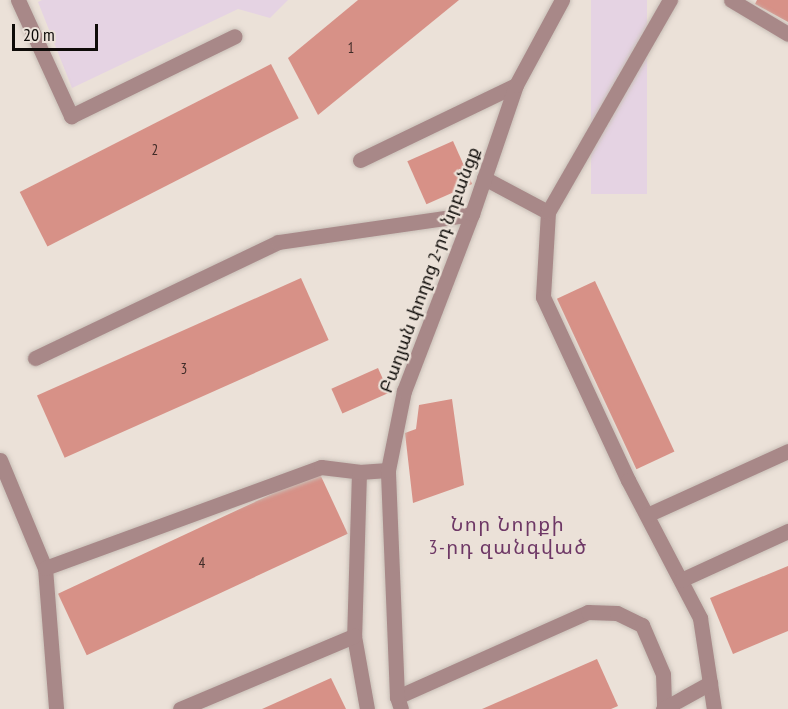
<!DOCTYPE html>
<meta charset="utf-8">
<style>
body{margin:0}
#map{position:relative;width:788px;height:709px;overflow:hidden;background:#ebe1d8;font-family:"PT Sans Narrow","Noto Sans Armenian",sans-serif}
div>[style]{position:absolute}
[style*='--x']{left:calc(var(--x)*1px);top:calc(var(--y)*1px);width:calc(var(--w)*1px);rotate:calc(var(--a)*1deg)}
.industrial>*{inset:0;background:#e5d3e3;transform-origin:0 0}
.building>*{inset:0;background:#d79187;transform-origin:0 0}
.roads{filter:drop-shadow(0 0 2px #c8bfb7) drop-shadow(0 0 2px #c8bfb7)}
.lane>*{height:15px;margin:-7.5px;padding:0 7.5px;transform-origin:7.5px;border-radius:7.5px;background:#a88888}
.street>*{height:15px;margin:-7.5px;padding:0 7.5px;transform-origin:7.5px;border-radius:7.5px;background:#a88888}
span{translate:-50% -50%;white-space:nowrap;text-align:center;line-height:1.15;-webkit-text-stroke:4.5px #ebe1d8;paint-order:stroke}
.number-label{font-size:15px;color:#402c28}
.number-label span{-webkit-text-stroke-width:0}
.street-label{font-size:18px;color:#0e0b08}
.neighbourhood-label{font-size:20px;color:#6e3866;letter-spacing:1.5px}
.scale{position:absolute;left:12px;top:24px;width:86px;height:27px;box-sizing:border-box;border:3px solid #0e0b08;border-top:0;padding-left:8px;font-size:18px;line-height:21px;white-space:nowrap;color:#0e0b08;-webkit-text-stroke:4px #ebe1d8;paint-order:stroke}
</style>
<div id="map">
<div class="industrial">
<i style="clip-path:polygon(42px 0,288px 0,270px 18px,238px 9px,72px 88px,38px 2px)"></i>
<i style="left:591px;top:0;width:56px;height:194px"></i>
</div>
<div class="building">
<i style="clip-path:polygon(358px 0,459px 0,318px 115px,288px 58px)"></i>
<i style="clip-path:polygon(757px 0,788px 0,788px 22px,755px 4px)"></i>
<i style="left:271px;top:64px;width:61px;height:282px;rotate:63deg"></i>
<i style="left:453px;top:141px;width:47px;height:50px;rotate:66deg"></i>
<i style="left:301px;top:278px;width:68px;height:289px;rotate:66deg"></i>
<i style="left:595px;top:281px;width:188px;height:42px;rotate:65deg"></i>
<i style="left:378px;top:368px;width:27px;height:51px;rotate:66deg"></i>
<i style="clip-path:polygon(452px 399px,464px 485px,413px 503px,405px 433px,416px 429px,419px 405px)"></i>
<i style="left:319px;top:472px;width:68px;height:288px;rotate:65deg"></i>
<i style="clip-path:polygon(788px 566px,788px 631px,733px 654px,710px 598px)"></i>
<i style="clip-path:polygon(597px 659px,618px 706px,611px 709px,482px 709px)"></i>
<i style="clip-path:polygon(331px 678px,346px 709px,262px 709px)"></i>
</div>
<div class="roads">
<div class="lane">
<i style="--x:18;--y:0;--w:128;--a:65.4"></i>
<i style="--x:71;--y:116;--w:182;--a:-26"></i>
<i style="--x:731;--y:0;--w:66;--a:30.8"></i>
<i style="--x:360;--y:160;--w:173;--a:-25.7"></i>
<i style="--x:484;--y:178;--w:72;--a:28"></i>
<i style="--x:548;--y:212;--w:85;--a:93.4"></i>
<i style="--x:543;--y:297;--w:202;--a:65.1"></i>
<i style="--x:628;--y:480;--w:156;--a:62.4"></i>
<i style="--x:700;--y:618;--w:92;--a:81.3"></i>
<i style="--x:548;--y:212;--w:245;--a:-60.1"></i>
<i style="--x:35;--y:358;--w:269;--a:-25.5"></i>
<i style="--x:278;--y:242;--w:196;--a:-8.2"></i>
<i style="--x:0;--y:460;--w:117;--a:67.4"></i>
<i style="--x:45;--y:568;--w:141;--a:85.5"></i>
<i style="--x:359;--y:472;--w:164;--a:91.7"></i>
<i style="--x:354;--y:636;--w:74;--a:79.9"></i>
<i style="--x:647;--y:515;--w:155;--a:-24.4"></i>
<i style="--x:45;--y:568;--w:294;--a:-20.1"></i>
<i style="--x:321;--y:467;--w:38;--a:7"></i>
<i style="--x:359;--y:472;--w:29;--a:-4"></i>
<i style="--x:681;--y:580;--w:118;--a:-24.6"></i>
<i style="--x:397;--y:697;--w:209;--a:-24"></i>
<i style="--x:588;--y:612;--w:29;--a:2"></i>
<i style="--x:617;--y:613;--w:28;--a:26"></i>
<i style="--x:642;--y:625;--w:53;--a:66.8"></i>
<i style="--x:663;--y:674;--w:35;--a:88"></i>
<i style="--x:180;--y:709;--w:189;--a:-22.8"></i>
<i style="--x:663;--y:709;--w:54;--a:-29"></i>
</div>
<div class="street">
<i style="--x:401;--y:709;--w:13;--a:-108"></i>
<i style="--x:397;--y:697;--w:227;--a:-92.3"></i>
<i style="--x:388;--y:470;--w:81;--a:-78.6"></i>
<i style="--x:404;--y:391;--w:190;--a:-69"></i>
<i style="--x:472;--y:214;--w:136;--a:-71.2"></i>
<i style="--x:516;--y:85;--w:97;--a:-61.6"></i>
</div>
</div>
<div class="number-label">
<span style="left:351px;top:48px">1</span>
<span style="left:155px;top:150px">2</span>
<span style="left:184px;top:369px">3</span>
<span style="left:202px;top:563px">4</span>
</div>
<div class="street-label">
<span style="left:430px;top:270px;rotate:-70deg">Բաղյան փողոց 2-րդ նրբանցք</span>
</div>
<div class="neighbourhood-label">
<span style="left:508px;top:536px">Նոր Նորքի<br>3-րդ զանգված</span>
</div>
<div class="scale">20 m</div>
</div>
